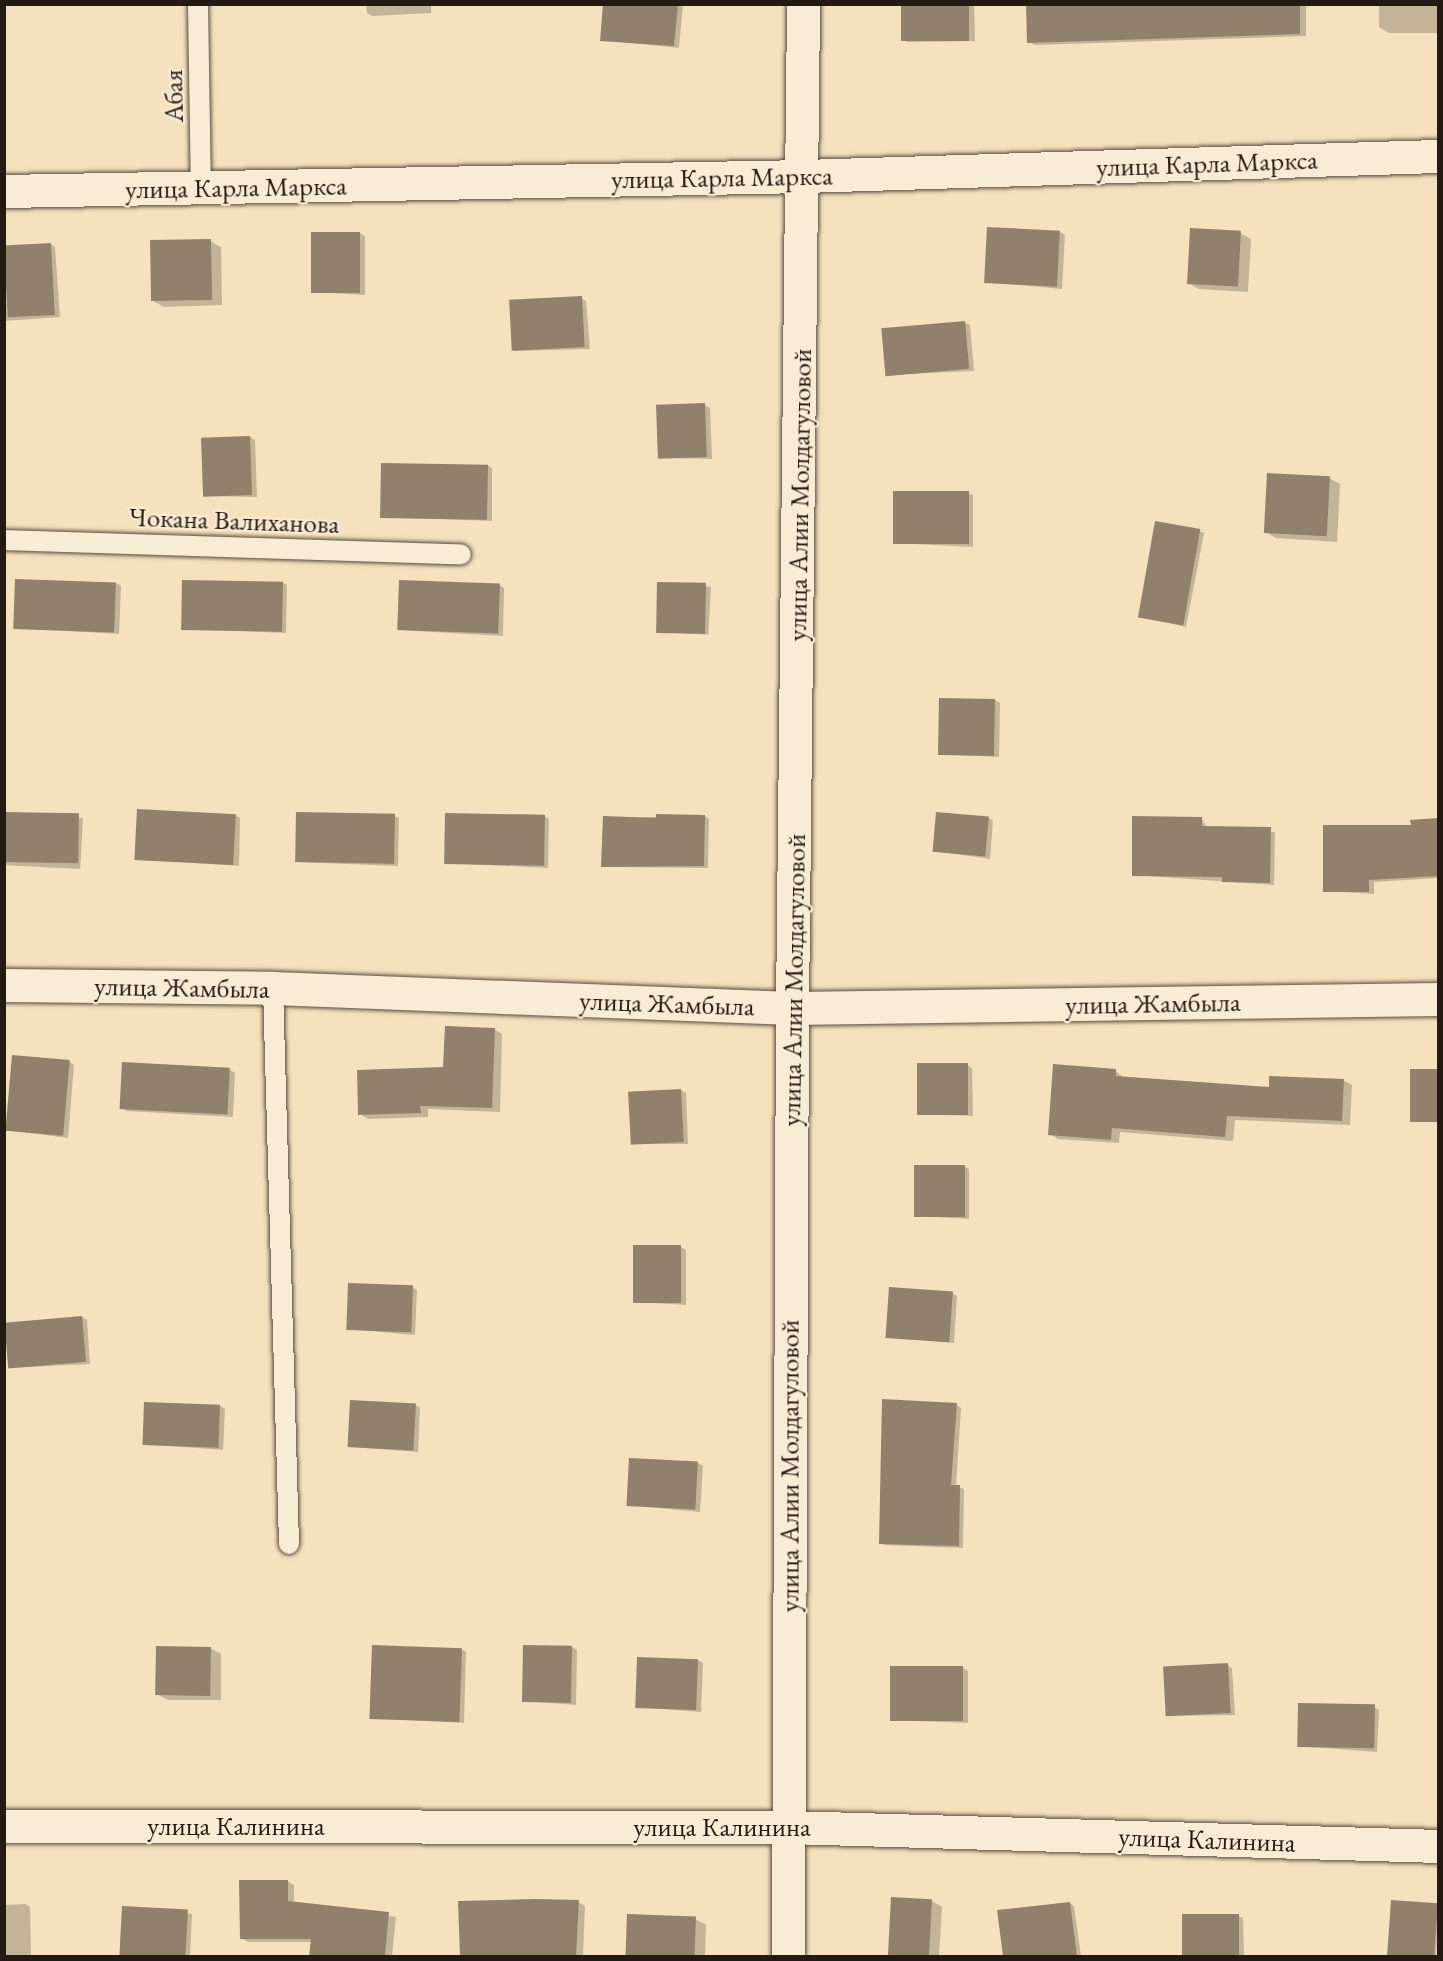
<!DOCTYPE html>
<meta charset="utf-8">
<style>
body{margin:0}
#map{position:relative;width:1443px;height:1961px;overflow:hidden;background:#f5e1bd;font-family:"EB Garamond",serif}
div>[style]{position:absolute}
[style*='--x']{left:calc(var(--x)*1px);top:calc(var(--y)*1px);width:calc(var(--w)*1px);rotate:calc(var(--a)*1deg)}
.shadow>*{inset:0;background:#0003;transform-origin:0 0}
.building>*{inset:0;background:#91816b;transform-origin:0 0}
.roads{filter:drop-shadow(0 0 2px #584c3e) drop-shadow(0 0 2px #584c3e)}
.service>*{height:20px;margin:-10px;padding:0 10px;transform-origin:10px;border-radius:10px;background:#f8ecd4}
.minor>*{height:33px;margin:-16.5px;padding:0 16.5px;transform-origin:16.5px;border-radius:16.5px;background:#f8ecd4}
span{translate:-50% -50%;white-space:nowrap;text-align:center;line-height:1.15;-webkit-text-stroke:4.5px #f8ecd4;paint-order:stroke}
.street-label{font-size:27px;color:#241a13}
.frame{position:absolute;inset:0;border:6px solid #241a13;pointer-events:none}
</style>
<div id="map">
<div class="shadow">
<i style="clip-path:polygon(366px 4px,431px 4px,431px 13px,372px 16px,367px 13px)"></i>
<i style="clip-path:polygon(604px 4px,683px 4px,679px 48px,602px 40px)"></i>
<i style="clip-path:polygon(902px 4px,974px 4px,975px 41px,908px 42px,903px 40px)"></i>
<i style="clip-path:polygon(1028px 4px,1306px 4px,1306px 36px,1035px 45px,1029px 42px)"></i>
<i style="clip-path:polygon(1379px 4px,1438px 4px,1438px 33px,1389px 33px,1379px 27px)"></i>
<i style="clip-path:polygon(1060px 232px,1065px 235px,1062px 289px,986px 282px)"></i>
<i style="clip-path:polygon(360px 233px,365px 236px,365px 295px,313px 292px)"></i>
<i style="clip-path:polygon(1240px 233px,1251px 239px,1248px 292px,1199px 289px,1188px 283px)"></i>
<i style="clip-path:polygon(210px 241px,221px 247px,222px 305px,164px 307px,153px 301px)"></i>
<i style="clip-path:polygon(50px 244px,55px 247px,60px 317px,4px 321px,4px 247px)"></i>
<i style="clip-path:polygon(581px 298px,586px 301px,590px 349px,514px 351px)"></i>
<i style="clip-path:polygon(965px 323px,970px 325px,974px 371px,886px 375px)"></i>
<i style="clip-path:polygon(705px 405px,710px 408px,712px 459px,659px 458px,658px 406px)"></i>
<i style="clip-path:polygon(250px 437px,255px 440px,257px 497px,204px 496px)"></i>
<i style="clip-path:polygon(487px 465px,492px 468px,492px 521px,382px 517px)"></i>
<i style="clip-path:polygon(1329px 478px,1340px 484px,1337px 542px,1276px 538px,1265px 532px)"></i>
<i style="clip-path:polygon(968px 493px,973px 495px,973px 547px,894px 543px)"></i>
<i style="clip-path:polygon(1199px 531px,1204px 533px,1186px 627px,1138px 616px)"></i>
<i style="clip-path:polygon(282px 582px,287px 585px,286px 633px,182px 629px)"></i>
<i style="clip-path:polygon(116px 583px,121px 586px,119px 634px,16px 628px)"></i>
<i style="left:659px;top:584px;width:52px;height:48px;rotate:3deg"></i>
<i style="clip-path:polygon(499px 585px,504px 588px,503px 636px,399px 630px)"></i>
<i style="clip-path:polygon(995px 700px,1000px 703px,999px 757px,940px 754px)"></i>
<i style="left:4px;top:814px;width:79px;height:51px;rotate:3deg"></i>
<i style="clip-path:polygon(235px 815px,240px 818px,239px 866px,137px 859px)"></i>
<i style="clip-path:polygon(394px 816px,399px 818px,398px 866px,296px 862px)"></i>
<i style="clip-path:polygon(544px 816px,549px 819px,548px 868px,445px 863px)"></i>
<i style="clip-path:polygon(705px 816px,709px 819px,708px 868px,603px 867px,604px 818px)"></i>
<i style="clip-path:polygon(989px 818px,993px 821px,990px 859px,934px 851px)"></i>
<i style="clip-path:polygon(1202px 819px,1207px 828px,1275px 832px,1274px 885px,1133px 875px)"></i>
<i style="clip-path:polygon(1438px 820px,1438px 878px,1374px 882px,1374px 894px,1325px 891px,1412px 826px,1412px 822px)"></i>
<i style="clip-path:polygon(494px 1029px,502px 1034px,500px 1112px,428px 1109px,428px 1117px,368px 1119px,360px 1114px,445px 1068px)"></i>
<i style="clip-path:polygon(70px 1062px,74px 1065px,68px 1138px,7px 1130px)"></i>
<i style="clip-path:polygon(124px 1064px,230px 1070px,235px 1073px,233px 1117px,127px 1111px,122px 1108px)"></i>
<i style="clip-path:polygon(967px 1065px,972px 1068px,973px 1116px,919px 1114px)"></i>
<i style="clip-path:polygon(1116px 1071px,1124px 1078px,1270px 1089px,1343px 1080px,1352px 1085px,1350px 1125px,1235px 1120px,1233px 1141px,1120px 1132px,1119px 1143px,1058px 1139px,1050px 1134px)"></i>
<i style="left:1412px;top:1071px;width:26px;height:50px"></i>
<i style="clip-path:polygon(681px 1090px,686px 1093px,688px 1144px,632px 1144px)"></i>
<i style="clip-path:polygon(965px 1167px,969px 1169px,969px 1219px,916px 1216px)"></i>
<i style="clip-path:polygon(681px 1247px,686px 1250px,686px 1305px,635px 1302px)"></i>
<i style="clip-path:polygon(412px 1287px,417px 1290px,415px 1335px,347px 1329px)"></i>
<i style="clip-path:polygon(952px 1293px,957px 1296px,954px 1343px,887px 1337px)"></i>
<i style="clip-path:polygon(82px 1317px,87px 1320px,90px 1364px,9px 1368px)"></i>
<i style="clip-path:polygon(415px 1405px,420px 1407px,418px 1452px,350px 1447px)"></i>
<i style="clip-path:polygon(957px 1405px,961px 1408px,956px 1486px,964px 1489px,963px 1548px,885px 1545px,881px 1543px)"></i>
<i style="clip-path:polygon(220px 1406px,225px 1409px,223px 1450px,144px 1444px)"></i>
<i style="clip-path:polygon(698px 1463px,703px 1466px,700px 1512px,628px 1505px)"></i>
<i style="clip-path:polygon(572px 1647px,577px 1650px,576px 1705px,524px 1701px)"></i>
<i style="clip-path:polygon(210px 1648px,221px 1654px,221px 1700px,168px 1700px,157px 1694px)"></i>
<i style="clip-path:polygon(461px 1649px,466px 1652px,464px 1723px,371px 1718px)"></i>
<i style="clip-path:polygon(698px 1660px,703px 1663px,701px 1712px,637px 1707px)"></i>
<i style="clip-path:polygon(1227px 1665px,1232px 1668px,1235px 1715px,1167px 1716px)"></i>
<i style="clip-path:polygon(963px 1668px,968px 1671px,968px 1723px,891px 1720px)"></i>
<i style="clip-path:polygon(1374px 1707px,1379px 1710px,1377px 1752px,1298px 1746px)"></i>
<i style="clip-path:polygon(287px 1881px,294px 1885px,294px 1903px,396px 1917px,392px 1956px,311px 1956px,312px 1942px,248px 1942px,241px 1938px)"></i>
<i style="clip-path:polygon(893px 1898px,932px 1901px,942px 1907px,939px 1956px,889px 1956px)"></i>
<i style="clip-path:polygon(460px 1902px,578px 1902px,585px 1906px,583px 1956px,462px 1956px)"></i>
<i style="left:1392px;top:1902px;width:46px;height:54px;rotate:2deg"></i>
<i style="clip-path:polygon(1069px 1903px,1074px 1906px,1081px 1956px,1004px 1956px,998px 1912px)"></i>
<i style="clip-path:polygon(25px 1904px,30px 1907px,31px 1956px,4px 1956px,4px 1905px)"></i>
<i style="clip-path:polygon(123px 1907px,192px 1914px,190px 1956px,120px 1956px)"></i>
<i style="clip-path:polygon(629px 1916px,695px 1919px,706px 1925px,705px 1956px,628px 1956px)"></i>
<i style="clip-path:polygon(1238px 1916px,1243px 1918px,1244px 1956px,1185px 1956px,1184px 1917px)"></i>
</div>
<div class="building">
<i style="clip-path:polygon(603px 4px,678px 4px,674px 46px,600px 41px)"></i>
<i style="left:901px;top:4px;width:68px;height:37px"></i>
<i style="clip-path:polygon(1026px 4px,1300px 4px,1300px 34px,1027px 43px)"></i>
<i style="left:987px;top:227px;width:73px;height:56px;rotate:3deg"></i>
<i style="left:1190px;top:228px;width:51px;height:56px;rotate:3deg"></i>
<i style="left:311px;top:232px;width:49px;height:61px"></i>
<i style="left:211px;top:239px;width:61px;height:61px;rotate:89deg"></i>
<i style="left:51px;top:243px;width:72px;height:47px;rotate:87deg"></i>
<i style="left:582px;top:296px;width:51px;height:73px;rotate:87deg"></i>
<i style="left:965px;top:321px;width:48px;height:84px;rotate:85deg"></i>
<i style="left:705px;top:403px;width:54px;height:49px;rotate:88deg"></i>
<i style="left:250px;top:436px;width:59px;height:49px;rotate:88deg"></i>
<i style="left:381px;top:463px;width:107px;height:55px;rotate:1deg"></i>
<i style="left:1267px;top:473px;width:63px;height:60px;rotate:3deg"></i>
<i style="left:893px;top:491px;width:76px;height:53px"></i>
<i style="left:1155px;top:521px;width:46px;height:98px;rotate:10deg"></i>
<i style="left:15px;top:579px;width:101px;height:50px;rotate:2deg"></i>
<i style="left:182px;top:580px;width:101px;height:50px;rotate:1deg"></i>
<i style="left:399px;top:580px;width:101px;height:50px;rotate:2deg"></i>
<i style="left:657px;top:582px;width:49px;height:51px;rotate:1deg"></i>
<i style="left:939px;top:698px;width:56px;height:57px;rotate:1deg"></i>
<i style="left:137px;top:809px;width:99px;height:51px;rotate:3deg"></i>
<i style="left:4px;top:812px;width:75px;height:50px;rotate:1deg"></i>
<i style="left:296px;top:812px;width:99px;height:50px;rotate:1deg"></i>
<i style="left:936px;top:812px;width:53px;height:40px;rotate:5deg"></i>
<i style="left:445px;top:813px;width:100px;height:51px;rotate:1deg"></i>
<i style="clip-path:polygon(656px 814px,705px 815px,704px 866px,601px 867px,603px 816px,656px 818px)"></i>
<i style="clip-path:polygon(1132px 816px,1202px 817px,1202px 826px,1271px 827px,1270px 883px,1222px 882px,1222px 877px,1132px 876px)"></i>
<i style="clip-path:polygon(1438px 818px,1438px 876px,1369px 880px,1369px 892px,1323px 892px,1323px 825px,1411px 825px,1410px 820px)"></i>
<i style="clip-path:polygon(445px 1026px,495px 1028px,492px 1108px,420px 1106px,421px 1113px,358px 1115px,357px 1070px,443px 1067px)"></i>
<i style="left:12px;top:1055px;width:58px;height:76px;rotate:5deg"></i>
<i style="left:122px;top:1062px;width:108px;height:47px;rotate:3deg"></i>
<i style="left:917px;top:1063px;width:51px;height:52px"></i>
<i style="clip-path:polygon(1053px 1064px,1116px 1069px,1116px 1076px,1269px 1087px,1269px 1076px,1344px 1079px,1342px 1121px,1227px 1116px,1225px 1137px,1112px 1128px,1111px 1140px,1048px 1135px)"></i>
<i style="left:1438px;top:1069px;width:53px;height:28px;rotate:90deg"></i>
<i style="left:681px;top:1089px;width:53px;height:53px;rotate:87deg"></i>
<i style="left:914px;top:1165px;width:51px;height:52px"></i>
<i style="left:633px;top:1245px;width:48px;height:58px"></i>
<i style="left:348px;top:1283px;width:65px;height:47px;rotate:2deg"></i>
<i style="left:889px;top:1287px;width:64px;height:51px;rotate:4deg"></i>
<i style="left:82px;top:1316px;width:46px;height:78px;rotate:85deg"></i>
<i style="clip-path:polygon(882px 1399px,957px 1403px,951px 1485px,960px 1485px,959px 1546px,879px 1544px)"></i>
<i style="left:350px;top:1400px;width:66px;height:47px;rotate:3deg"></i>
<i style="left:144px;top:1402px;width:76px;height:43px;rotate:2deg"></i>
<i style="left:629px;top:1458px;width:69px;height:48px;rotate:3deg"></i>
<i style="left:372px;top:1645px;width:90px;height:74px;rotate:2deg"></i>
<i style="left:523px;top:1645px;width:49px;height:57px;rotate:1deg"></i>
<i style="left:156px;top:1646px;width:55px;height:49px;rotate:1deg"></i>
<i style="left:637px;top:1657px;width:61px;height:51px;rotate:2deg"></i>
<i style="left:1228px;top:1663px;width:50px;height:65px;rotate:87deg"></i>
<i style="left:890px;top:1666px;width:73px;height:55px"></i>
<i style="left:1298px;top:1703px;width:77px;height:44px;rotate:1deg"></i>
<i style="clip-path:polygon(239px 1880px,288px 1880px,288px 1901px,389px 1912px,385px 1956px,309px 1956px,311px 1939px,240px 1939px)"></i>
<i style="left:891px;top:1897px;width:41px;height:59px;rotate:3deg"></i>
<i style="clip-path:polygon(535px 1899px,579px 1900px,576px 1956px,460px 1956px,458px 1901px)"></i>
<i style="left:1391px;top:1900px;width:47px;height:56px;rotate:4deg"></i>
<i style="clip-path:polygon(1070px 1902px,1077px 1956px,1003px 1956px,997px 1910px)"></i>
<i style="left:122px;top:1906px;width:66px;height:50px;rotate:3deg"></i>
<i style="left:627px;top:1914px;width:69px;height:42px;rotate:2deg"></i>
<i style="left:1239px;top:1914px;width:42px;height:57px;rotate:90deg"></i>
</div>
<div class="roads">
<div class="service">
<i style="--x:198;--y:4;--w:183;--a:89.1"></i>
<i style="--x:4;--y:540;--w:457;--a:1.8"></i>
<i style="--x:273;--y:988;--w:556;--a:88.35"></i>
</div>
<div class="minor">
<i style="--x:4;--y:191;--w:800;--a:-1.07"></i>
<i style="--x:804;--y:176;--w:634;--a:-1.81"></i>
<i style="--x:4;--y:985;--w:269;--a:0.6"></i>
<i style="--x:273;--y:988;--w:519;--a:2.21"></i>
<i style="--x:792;--y:1008;--w:646;--a:-0.8"></i>
<i style="--x:4;--y:1826;--w:784;--a:0.07"></i>
<i style="--x:788;--y:1827;--w:650;--a:1.67"></i>
<i style="--x:788;--y:1956;--w:948;--a:-89.76"></i>
<i style="--x:792;--y:1008;--w:1004;--a:-89.37"></i>
</div>
</div>
<div class="street-label">
<span style="left:173px;top:96px;rotate:-91deg">Абая</span>
<span style="left:1207px;top:163px;rotate:-2deg">улица Карла Маркса</span>
<span style="left:722px;top:177px;rotate:-1deg">улица Карла Маркса</span>
<span style="left:236px;top:187px;rotate:-1deg">улица Карла Маркса</span>
<span style="left:799px;top:495px;rotate:-89deg">улица Алии Молдагуловой</span>
<span style="left:234px;top:520px;rotate:2deg">Чокана Валиханова</span>
<span style="left:793px;top:980px;rotate:-89deg">улица Алии Молдагуловой</span>
<span style="left:182px;top:987px;rotate:1deg">улица Жамбыла</span>
<span style="left:667px;top:1003px;rotate:2deg">улица Жамбыла</span>
<span style="left:1153px;top:1003px;rotate:-1deg">улица Жамбыла</span>
<span style="left:789px;top:1466px;rotate:-90deg">улица Алии Молдагуловой</span>
<span style="left:236px;top:1826px">улица Калинина</span>
<span style="left:722px;top:1827px">улица Калинина</span>
<span style="left:1207px;top:1839px;rotate:2deg">улица Калинина</span>
</div>
<div class="frame"></div>
</div>
